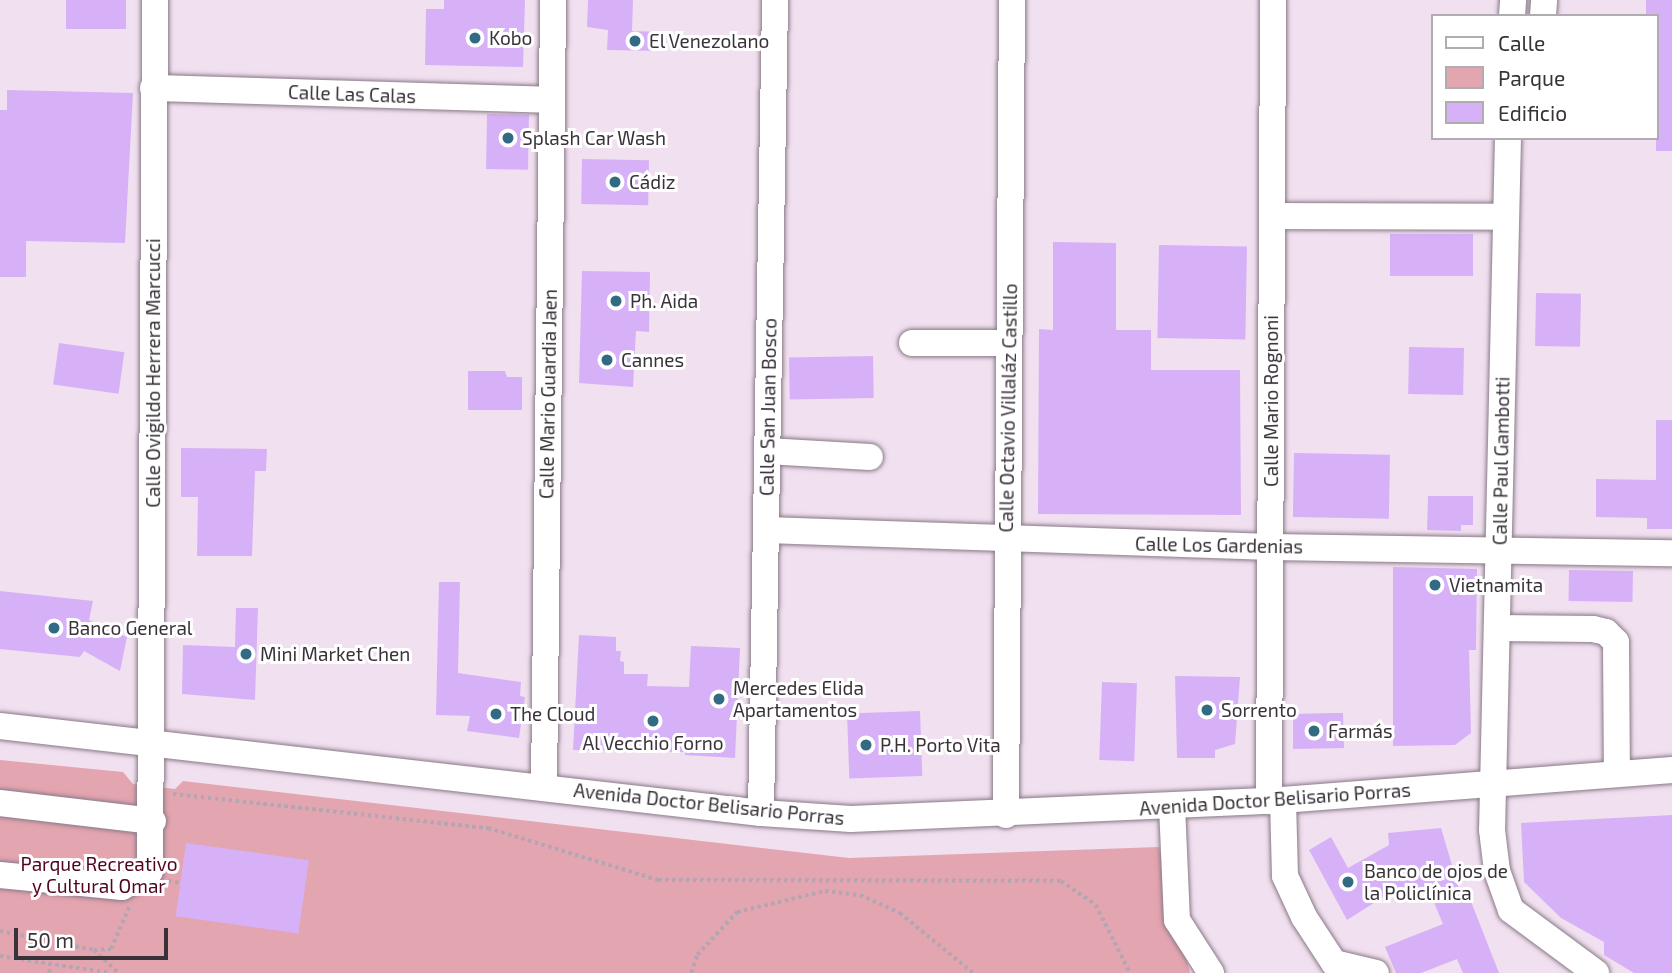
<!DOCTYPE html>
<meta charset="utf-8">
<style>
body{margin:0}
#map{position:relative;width:1672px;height:973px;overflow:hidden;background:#f1e0ef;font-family:"Exo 2",sans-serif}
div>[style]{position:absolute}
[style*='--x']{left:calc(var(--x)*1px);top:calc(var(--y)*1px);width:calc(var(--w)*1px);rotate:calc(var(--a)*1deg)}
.green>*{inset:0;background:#e3a5af}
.building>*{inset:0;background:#d7b1f7;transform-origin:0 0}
.path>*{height:3.5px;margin-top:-1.75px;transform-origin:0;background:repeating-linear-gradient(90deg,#b3a5b1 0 3.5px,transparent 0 7px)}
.roads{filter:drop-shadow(0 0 2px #897a88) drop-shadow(0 0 2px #897a88)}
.minor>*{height:26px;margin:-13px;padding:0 13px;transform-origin:13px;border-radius:13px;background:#fff}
.dots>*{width:19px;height:19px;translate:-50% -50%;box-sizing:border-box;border:4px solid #fff;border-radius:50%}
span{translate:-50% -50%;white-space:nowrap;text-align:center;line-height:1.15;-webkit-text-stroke:6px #fff;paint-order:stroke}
.poi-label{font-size:19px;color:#393339}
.left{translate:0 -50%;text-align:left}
.street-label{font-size:19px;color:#393339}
.park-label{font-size:19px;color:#510520}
.legend{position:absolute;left:1431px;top:14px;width:228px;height:126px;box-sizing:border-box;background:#fff;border:2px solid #b0adb0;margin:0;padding:9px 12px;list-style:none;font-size:21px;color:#393339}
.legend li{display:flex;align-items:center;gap:14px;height:35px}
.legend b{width:35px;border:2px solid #b0adb0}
.scale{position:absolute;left:14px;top:928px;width:154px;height:32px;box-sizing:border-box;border:4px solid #393339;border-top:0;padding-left:9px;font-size:21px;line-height:24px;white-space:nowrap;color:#393339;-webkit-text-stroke:5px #fff;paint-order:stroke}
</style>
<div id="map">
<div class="green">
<i style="clip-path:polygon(0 760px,123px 772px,133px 784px,175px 789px,183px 781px,849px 858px,1159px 847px,1190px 973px,0 973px)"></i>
</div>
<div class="building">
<i style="left:66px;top:0;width:60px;height:29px"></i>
<i style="clip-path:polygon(444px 0,525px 0,523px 67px,425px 65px,426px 9px,444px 9px)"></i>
<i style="clip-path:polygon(588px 0,633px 0,632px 31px,662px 32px,662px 51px,607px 50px,608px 30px,587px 27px)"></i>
<i style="clip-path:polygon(1646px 0,1672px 0,1672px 151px,1656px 151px,1656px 16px,1646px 16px)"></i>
<i style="clip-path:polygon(7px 90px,133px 93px,125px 243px,26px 241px,26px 277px,0 277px,0 110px,7px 110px)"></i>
<i style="left:487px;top:114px;width:42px;height:55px;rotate:1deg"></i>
<i style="left:582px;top:159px;width:67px;height:45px;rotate:1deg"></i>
<i style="left:1390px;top:234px;width:83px;height:42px"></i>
<i style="clip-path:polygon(1053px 242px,1116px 243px,1116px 330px,1151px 330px,1151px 370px,1240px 370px,1241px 515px,1038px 514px,1039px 329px,1053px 330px)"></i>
<i style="left:1159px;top:245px;width:88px;height:93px;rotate:1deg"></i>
<i style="clip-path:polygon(582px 271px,650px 272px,649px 332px,636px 331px,633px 387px,579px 383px)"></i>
<i style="left:1536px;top:293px;width:45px;height:53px;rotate:1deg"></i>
<i style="left:59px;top:343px;width:66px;height:42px;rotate:8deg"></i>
<i style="left:1409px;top:347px;width:55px;height:47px;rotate:1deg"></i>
<i style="left:873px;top:356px;width:42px;height:84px;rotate:89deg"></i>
<i style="clip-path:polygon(468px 371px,505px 371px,507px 377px,522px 377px,522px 410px,468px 410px)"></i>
<i style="clip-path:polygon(1656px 420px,1672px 420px,1672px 529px,1647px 529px,1647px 518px,1596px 517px,1596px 479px,1656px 480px)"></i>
<i style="clip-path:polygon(181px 448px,267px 449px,266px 471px,255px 471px,252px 556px,197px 556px,198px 497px,181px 497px)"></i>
<i style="left:1294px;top:453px;width:96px;height:64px;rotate:1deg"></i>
<i style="clip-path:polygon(1428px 496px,1473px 496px,1473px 525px,1461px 525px,1461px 531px,1427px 530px)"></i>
<i style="clip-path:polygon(1393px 567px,1477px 569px,1476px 650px,1469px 650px,1471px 733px,1455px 745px,1393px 746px)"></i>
<i style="left:1569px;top:570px;width:64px;height:31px;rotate:1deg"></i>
<i style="clip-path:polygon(439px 582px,460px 582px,458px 673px,521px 682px,520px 696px,525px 697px,519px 738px,467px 731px,470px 716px,436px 715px)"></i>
<i style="clip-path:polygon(0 591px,93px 601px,89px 620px,127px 637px,120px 671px,84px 651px,80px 657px,0 649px)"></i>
<i style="clip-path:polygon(236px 608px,258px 608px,255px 700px,182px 694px,183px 645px,235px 647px)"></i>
<i style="clip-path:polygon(579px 635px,616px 637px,616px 651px,621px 651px,620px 661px,624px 662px,624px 674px,648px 674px,647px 686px,689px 687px,691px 646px,740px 648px,735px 758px,685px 755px,685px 752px,573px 750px)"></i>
<i style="clip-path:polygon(1175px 676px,1240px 677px,1235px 744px,1215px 750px,1215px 758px,1177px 758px)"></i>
<i style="left:1102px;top:682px;width:35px;height:78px;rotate:2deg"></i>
<i style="left:920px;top:711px;width:65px;height:73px;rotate:88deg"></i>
<i style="clip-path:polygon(1334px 713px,1343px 713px,1344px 748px,1293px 749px,1293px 714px)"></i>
<i style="clip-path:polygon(1672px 815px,1672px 973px,1634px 973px,1604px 955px,1604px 942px,1561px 918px,1524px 882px,1521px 823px)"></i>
<i style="clip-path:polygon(1441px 828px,1463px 902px,1470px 899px,1499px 973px,1463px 973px,1457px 959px,1421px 973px,1396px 973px,1385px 947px,1443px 924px,1430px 893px,1385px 896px,1347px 920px,1309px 850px,1331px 837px,1348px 868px,1389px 845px,1388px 833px)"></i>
<i style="left:186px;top:843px;width:124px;height:74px;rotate:8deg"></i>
</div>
<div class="path">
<i style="--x:173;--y:794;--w:317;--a:6.2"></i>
<i style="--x:488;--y:828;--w:178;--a:17"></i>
<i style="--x:658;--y:880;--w:403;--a:0.1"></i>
<i style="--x:1061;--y:881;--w:42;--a:34.4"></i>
<i style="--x:1096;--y:905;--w:76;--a:63.4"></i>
<i style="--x:168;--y:881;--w:13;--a:9"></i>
<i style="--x:0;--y:931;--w:96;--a:11.4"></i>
<i style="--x:94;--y:950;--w:17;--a:-3"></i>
<i style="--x:111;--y:949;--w:46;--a:-66.8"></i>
<i style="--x:94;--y:950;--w:34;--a:43"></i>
<i style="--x:0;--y:956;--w:111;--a:8.8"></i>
<i style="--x:49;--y:973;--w:10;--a:-84"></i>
<i style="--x:691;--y:973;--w:19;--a:-72"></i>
<i style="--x:697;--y:955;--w:59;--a:-47.1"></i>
<i style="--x:737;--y:912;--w:90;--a:-13.4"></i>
<i style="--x:825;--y:891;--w:35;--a:7"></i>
<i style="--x:860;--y:895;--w:44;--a:24.2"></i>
<i style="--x:900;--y:913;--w:94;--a:39.4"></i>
</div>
<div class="roads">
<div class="minor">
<i style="--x:1512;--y:16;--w:16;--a:-86"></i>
<i style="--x:1543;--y:16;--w:16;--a:-86"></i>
<i style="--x:153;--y:88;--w:398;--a:1.7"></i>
<i style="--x:1508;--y:138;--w:692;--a:91.32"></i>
<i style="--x:1492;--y:830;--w:41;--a:83"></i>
<i style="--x:1497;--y:871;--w:41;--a:70.3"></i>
<i style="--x:1511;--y:910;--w:106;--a:36.5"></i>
<i style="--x:1272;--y:216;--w:233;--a:0.2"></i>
<i style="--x:912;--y:343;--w:96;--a:0"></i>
<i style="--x:767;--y:451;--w:103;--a:3.3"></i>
<i style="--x:766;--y:530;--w:504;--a:1.93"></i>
<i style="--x:1270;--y:547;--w:402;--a:0.9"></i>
<i style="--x:1497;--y:628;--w:96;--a:0.6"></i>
<i style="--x:1593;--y:629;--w:13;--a:13"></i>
<i style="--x:1606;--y:632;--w:14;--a:45"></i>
<i style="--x:1616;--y:642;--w:132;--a:89.6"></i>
<i style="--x:0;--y:726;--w:766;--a:6.52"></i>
<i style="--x:761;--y:813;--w:90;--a:3.8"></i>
<i style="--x:851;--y:819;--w:418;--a:-2.5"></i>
<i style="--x:1269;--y:801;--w:404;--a:-4.4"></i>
<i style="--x:544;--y:787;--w:787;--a:-89.34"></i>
<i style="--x:1283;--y:800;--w:76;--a:88.5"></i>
<i style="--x:1285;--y:876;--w:45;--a:65.1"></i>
<i style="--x:1304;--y:917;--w:55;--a:56.9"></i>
<i style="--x:1334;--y:963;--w:43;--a:13.4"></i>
<i style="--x:1269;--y:801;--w:801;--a:-89.71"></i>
<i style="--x:0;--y:803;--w:154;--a:6.7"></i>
<i style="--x:1172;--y:806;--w:114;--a:87.5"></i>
<i style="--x:1177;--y:920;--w:63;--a:57.3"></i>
<i style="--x:761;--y:813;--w:813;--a:-89.01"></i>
<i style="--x:1006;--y:815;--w:815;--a:-89.58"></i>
<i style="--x:0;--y:875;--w:123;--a:5.6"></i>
<i style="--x:122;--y:887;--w:32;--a:-30"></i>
<i style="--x:150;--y:871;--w:871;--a:-89.67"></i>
</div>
</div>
<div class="dots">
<i style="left:475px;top:38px;background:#326a84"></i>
<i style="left:635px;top:41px;background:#326a84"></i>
<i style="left:508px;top:138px;background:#326a84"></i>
<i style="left:615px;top:182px;background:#326a84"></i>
<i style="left:616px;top:301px;background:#326a84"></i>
<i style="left:607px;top:360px;background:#326a84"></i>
<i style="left:1435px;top:585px;background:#326a84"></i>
<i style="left:54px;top:628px;background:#326a84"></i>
<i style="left:246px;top:654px;background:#326a84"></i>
<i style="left:719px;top:699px;background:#326a84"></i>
<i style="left:1207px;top:710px;background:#326a84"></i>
<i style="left:496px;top:714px;background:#326a84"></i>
<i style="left:653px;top:721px;background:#326a84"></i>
<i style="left:1314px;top:731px;background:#326a84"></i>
<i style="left:866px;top:745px;background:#326a84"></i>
<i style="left:1348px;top:882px;background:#326a84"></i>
</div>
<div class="poi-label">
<span class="left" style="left:489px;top:38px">Kobo</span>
<span class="left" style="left:649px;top:41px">El Venezolano</span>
<span class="left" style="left:522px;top:138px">Splash Car Wash</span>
<span class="left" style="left:629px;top:182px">Cádiz</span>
<span class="left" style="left:630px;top:301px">Ph. Aida</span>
<span class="left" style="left:621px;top:360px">Cannes</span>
<span class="left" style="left:1449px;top:585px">Vietnamita</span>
<span class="left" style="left:68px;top:628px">Banco General</span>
<span class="left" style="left:260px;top:654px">Mini Market Chen</span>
<span class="left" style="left:733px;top:699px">Mercedes Elida<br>Apartamentos</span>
<span class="left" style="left:1221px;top:710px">Sorrento</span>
<span class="left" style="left:510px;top:714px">The Cloud</span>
<span class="left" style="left:1328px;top:731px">Farmás</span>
<span style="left:653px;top:743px">Al Vecchio Forno</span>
<span class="left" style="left:880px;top:745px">P.H. Porto Vita</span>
<span class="left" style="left:1364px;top:882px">Banco de ojos de<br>la Policlínica</span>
</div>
<div class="street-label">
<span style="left:352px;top:94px;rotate:2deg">Calle Las Calas</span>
<span style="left:153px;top:373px;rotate:-90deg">Calle Ovigildo Herrera Marcucci</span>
<span style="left:548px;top:394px;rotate:-89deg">Calle Mario Guardia Jaen</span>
<span style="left:1271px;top:401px;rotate:-90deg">Calle Mario Rognoni</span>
<span style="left:768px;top:407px;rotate:-89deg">Calle San Juan Bosco</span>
<span style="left:1008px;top:408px;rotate:-89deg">Calle Octavio Villaláz Castillo</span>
<span style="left:1501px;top:461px;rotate:-89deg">Calle Paul Gambotti</span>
<span style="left:1219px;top:545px;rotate:1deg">Calle Los Gardenias</span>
<span style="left:1275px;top:799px;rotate:-4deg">Avenida Doctor Belisario Porras</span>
<span style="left:709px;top:804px;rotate:6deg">Avenida Doctor Belisario Porras</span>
</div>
<div class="park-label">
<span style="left:99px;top:875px">Parque Recreativo<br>y Cultural Omar</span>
</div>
<ul class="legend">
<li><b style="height:9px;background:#fff"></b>Calle</li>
<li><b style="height:19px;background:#e3a5af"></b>Parque</li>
<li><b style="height:19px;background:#d7b1f7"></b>Edificio</li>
</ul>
<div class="scale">50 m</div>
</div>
